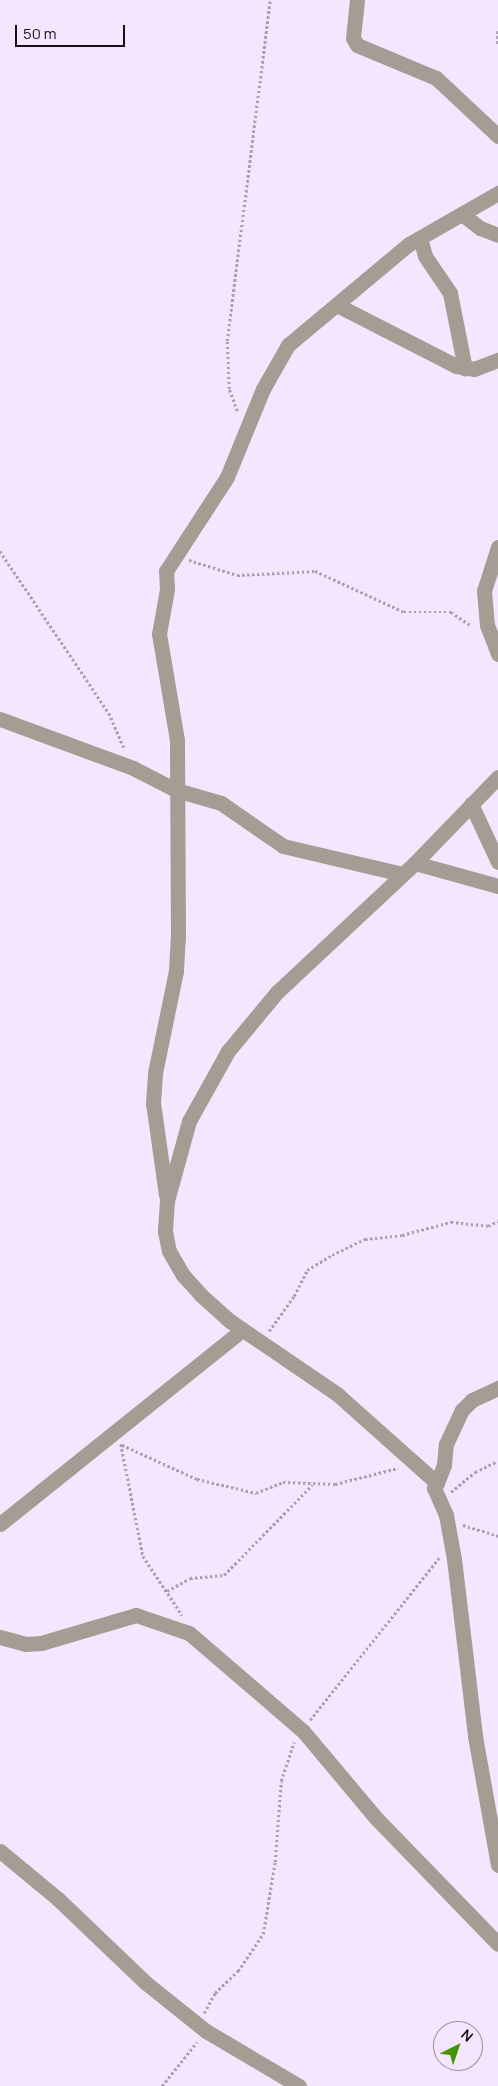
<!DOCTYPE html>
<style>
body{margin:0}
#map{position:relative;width:498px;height:2086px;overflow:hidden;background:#f3e6fe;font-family:Manrope,sans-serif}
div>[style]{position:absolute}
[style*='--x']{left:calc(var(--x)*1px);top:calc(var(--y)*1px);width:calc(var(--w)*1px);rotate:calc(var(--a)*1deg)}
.path>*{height:2.5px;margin-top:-1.25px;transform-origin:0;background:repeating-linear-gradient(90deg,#a89eb1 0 2.5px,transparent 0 5px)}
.minor>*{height:15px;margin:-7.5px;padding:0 7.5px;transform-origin:7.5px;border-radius:7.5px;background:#a59d94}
span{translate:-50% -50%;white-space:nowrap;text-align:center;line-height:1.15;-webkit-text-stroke:4px #f3e6fe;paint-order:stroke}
.north{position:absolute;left:433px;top:2021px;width:50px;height:50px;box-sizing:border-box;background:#f3e6fe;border:1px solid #9a90a2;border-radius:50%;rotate:41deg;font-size:14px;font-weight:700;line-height:20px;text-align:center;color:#151018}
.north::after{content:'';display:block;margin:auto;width:18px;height:22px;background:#449600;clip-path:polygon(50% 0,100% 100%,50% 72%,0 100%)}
.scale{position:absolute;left:15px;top:25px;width:110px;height:22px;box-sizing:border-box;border:2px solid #151018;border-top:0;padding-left:6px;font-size:15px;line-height:18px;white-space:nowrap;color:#151018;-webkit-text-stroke:4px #f3e6fe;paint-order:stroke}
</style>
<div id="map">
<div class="path">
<i style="--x:498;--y:31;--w:14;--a:90"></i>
<i style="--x:237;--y:411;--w:23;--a:-110"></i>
<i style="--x:229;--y:389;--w:48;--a:-92.4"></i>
<i style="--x:227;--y:341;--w:344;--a:-82.8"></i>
<i style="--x:0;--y:551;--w:195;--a:56.1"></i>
<i style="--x:109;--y:713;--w:40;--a:66.6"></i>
<i style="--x:189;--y:560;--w:50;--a:17.4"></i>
<i style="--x:237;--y:575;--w:78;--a:-2.9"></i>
<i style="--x:315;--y:571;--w:98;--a:24.7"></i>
<i style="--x:404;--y:612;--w:47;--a:0"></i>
<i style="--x:451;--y:612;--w:25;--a:34"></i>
<i style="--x:269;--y:1331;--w:43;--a:-54.5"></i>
<i style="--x:294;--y:1296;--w:29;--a:-63"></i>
<i style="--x:307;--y:1270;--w:29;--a:-31"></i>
<i style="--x:332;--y:1255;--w:37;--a:-26"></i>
<i style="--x:365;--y:1239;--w:37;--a:-6"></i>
<i style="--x:402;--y:1235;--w:51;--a:-14.9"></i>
<i style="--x:451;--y:1222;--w:37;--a:6"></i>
<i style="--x:488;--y:1226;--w:11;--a:-27"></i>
<i style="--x:121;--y:1444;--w:114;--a:78.9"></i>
<i style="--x:143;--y:1556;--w:71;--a:56.5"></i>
<i style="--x:122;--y:1445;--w:82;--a:24.4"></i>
<i style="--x:197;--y:1479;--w:61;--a:13.3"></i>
<i style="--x:256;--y:1493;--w:29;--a:-22"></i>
<i style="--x:283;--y:1482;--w:52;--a:2.2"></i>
<i style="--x:335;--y:1484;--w:65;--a:-14.3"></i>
<i style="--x:451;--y:1492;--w:31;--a:-40"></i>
<i style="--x:475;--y:1472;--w:25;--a:-26"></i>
<i style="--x:463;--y:1525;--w:37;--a:17"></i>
<i style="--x:167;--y:1591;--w:26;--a:-29"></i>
<i style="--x:190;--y:1578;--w:34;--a:-5"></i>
<i style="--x:224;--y:1575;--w:126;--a:-45.6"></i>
<i style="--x:310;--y:1720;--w:207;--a:-51.5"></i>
<i style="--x:204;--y:2013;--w:23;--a:-61"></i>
<i style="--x:215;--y:1993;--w:32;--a:-44"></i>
<i style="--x:238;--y:1971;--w:45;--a:-56"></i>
<i style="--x:263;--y:1934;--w:73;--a:-80.5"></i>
<i style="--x:275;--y:1862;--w:81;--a:-85.8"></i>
<i style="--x:281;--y:1781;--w:41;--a:-71.6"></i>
<i style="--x:162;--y:2086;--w:56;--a:-51.5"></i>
</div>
<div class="minor">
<i style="--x:357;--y:0;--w:38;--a:96"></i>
<i style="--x:353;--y:38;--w:8;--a:60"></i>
<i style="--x:357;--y:45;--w:86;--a:22.7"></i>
<i style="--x:436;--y:78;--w:85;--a:43.1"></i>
<i style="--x:462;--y:214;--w:23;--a:38"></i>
<i style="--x:480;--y:228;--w:19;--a:21"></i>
<i style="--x:420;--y:238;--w:19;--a:74"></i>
<i style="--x:425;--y:256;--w:45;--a:56"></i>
<i style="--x:450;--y:293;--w:77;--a:78.8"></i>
<i style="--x:337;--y:305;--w:134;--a:27.1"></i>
<i style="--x:456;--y:366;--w:18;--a:9"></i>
<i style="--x:474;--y:369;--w:26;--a:-21"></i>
<i style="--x:498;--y:547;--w:46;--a:107.7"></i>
<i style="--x:484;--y:591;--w:34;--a:85"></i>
<i style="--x:487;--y:625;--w:31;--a:69"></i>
<i style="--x:0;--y:719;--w:142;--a:20.2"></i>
<i style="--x:133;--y:768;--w:48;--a:27.1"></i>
<i style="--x:176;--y:790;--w:47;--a:16.1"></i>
<i style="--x:221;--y:803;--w:75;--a:34.7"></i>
<i style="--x:283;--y:846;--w:122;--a:13.2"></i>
<i style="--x:498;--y:777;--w:120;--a:134"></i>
<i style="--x:415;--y:863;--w:189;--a:136.9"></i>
<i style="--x:277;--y:992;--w:77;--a:129.7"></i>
<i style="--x:228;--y:1051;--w:80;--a:119.1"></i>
<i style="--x:189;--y:1121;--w:83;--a:105.4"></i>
<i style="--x:167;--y:1201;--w:30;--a:94"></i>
<i style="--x:165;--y:1231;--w:20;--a:79"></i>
<i style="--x:169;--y:1251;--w:28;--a:60"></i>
<i style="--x:183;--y:1275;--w:28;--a:48"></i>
<i style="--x:202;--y:1296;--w:38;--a:42"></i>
<i style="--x:230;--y:1321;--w:130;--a:34.3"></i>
<i style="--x:337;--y:1394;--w:134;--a:41.7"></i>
<i style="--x:437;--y:1483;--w:6;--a:121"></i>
<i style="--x:434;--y:1488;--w:30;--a:66"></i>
<i style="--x:446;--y:1515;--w:45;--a:79.7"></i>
<i style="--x:454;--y:1559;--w:178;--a:83.2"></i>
<i style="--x:475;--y:1736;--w:131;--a:79.9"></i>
<i style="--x:471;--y:804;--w:64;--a:65"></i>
<i style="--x:415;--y:863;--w:86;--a:15.5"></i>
<i style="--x:166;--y:1195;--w:93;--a:-98"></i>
<i style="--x:153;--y:1103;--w:30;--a:-86"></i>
<i style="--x:155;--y:1073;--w:104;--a:-78.4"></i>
<i style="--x:176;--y:971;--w:33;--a:-87"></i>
<i style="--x:178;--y:938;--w:198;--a:-90.3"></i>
<i style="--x:177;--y:740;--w:108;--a:-99.6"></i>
<i style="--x:159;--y:634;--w:46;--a:-79.9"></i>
<i style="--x:167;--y:589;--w:18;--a:-93"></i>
<i style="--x:166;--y:571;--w:112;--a:-57"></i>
<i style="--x:227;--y:477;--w:95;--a:-67.8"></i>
<i style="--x:263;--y:389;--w:51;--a:-60.4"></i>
<i style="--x:288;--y:345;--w:158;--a:-39.9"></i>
<i style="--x:409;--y:244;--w:103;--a:-29.8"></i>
<i style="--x:437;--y:1483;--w:19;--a:-69"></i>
<i style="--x:444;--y:1465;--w:21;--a:-85"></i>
<i style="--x:446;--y:1444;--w:38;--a:-65"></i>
<i style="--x:462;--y:1410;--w:14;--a:-45"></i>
<i style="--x:472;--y:1400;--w:29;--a:-25"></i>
<i style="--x:0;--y:1524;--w:310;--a:-38.7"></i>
<i style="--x:0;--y:1637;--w:27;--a:15"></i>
<i style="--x:26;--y:1644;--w:15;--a:-4"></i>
<i style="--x:41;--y:1643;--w:99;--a:-16.4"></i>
<i style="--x:136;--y:1615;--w:56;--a:18.8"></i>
<i style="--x:189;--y:1633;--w:150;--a:40.7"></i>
<i style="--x:303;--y:1731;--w:114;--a:50"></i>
<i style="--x:376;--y:1818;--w:175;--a:45.9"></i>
<i style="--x:0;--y:1851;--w:75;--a:39.6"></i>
<i style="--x:58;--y:1899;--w:122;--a:43.7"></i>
<i style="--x:146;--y:1983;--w:77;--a:38.7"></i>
<i style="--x:206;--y:2031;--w:108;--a:30.6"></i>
</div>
<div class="north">N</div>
<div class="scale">50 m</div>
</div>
